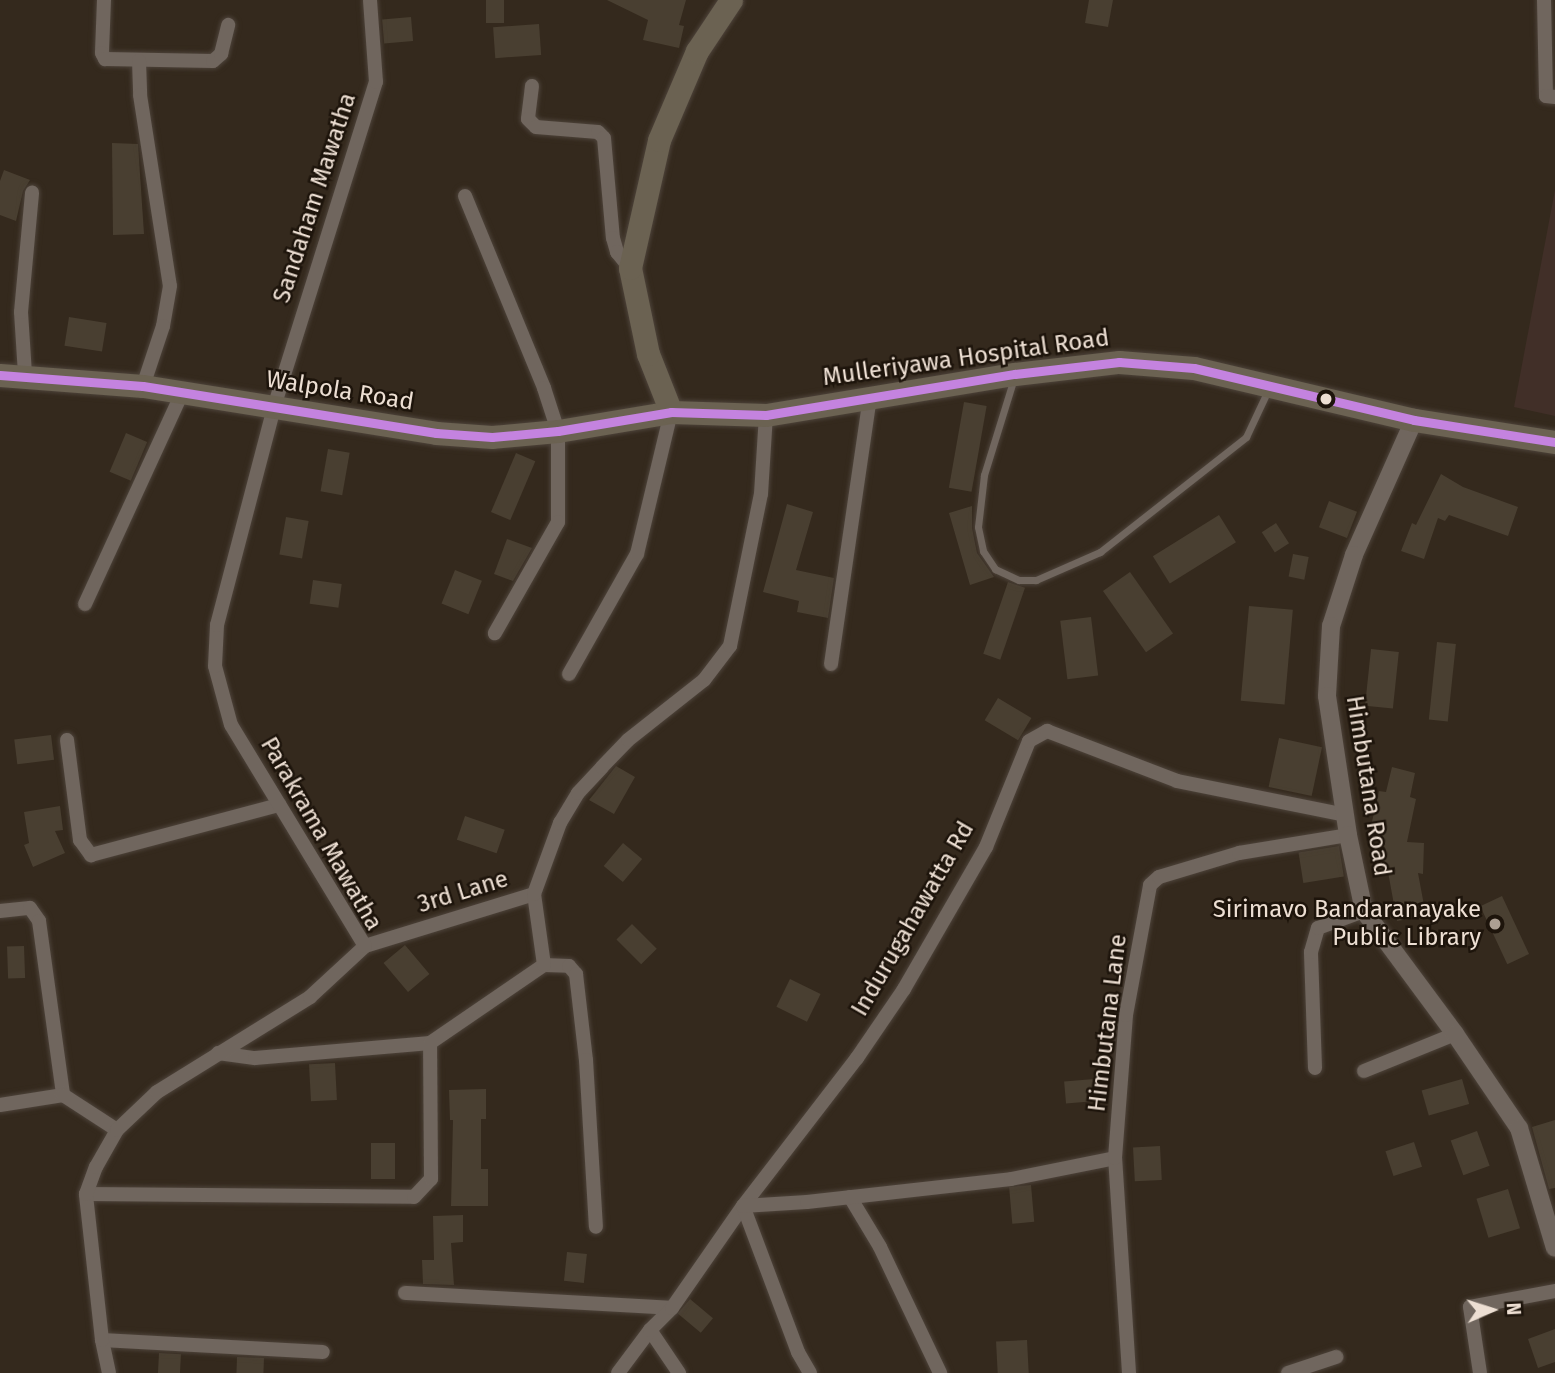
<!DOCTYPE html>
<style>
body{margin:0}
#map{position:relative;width:1555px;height:1373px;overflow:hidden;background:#34291d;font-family:"Fira Sans",sans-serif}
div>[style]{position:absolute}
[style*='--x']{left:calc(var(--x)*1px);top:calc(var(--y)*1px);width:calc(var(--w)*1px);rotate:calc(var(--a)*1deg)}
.medical>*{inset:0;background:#412f28}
.building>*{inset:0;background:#493f31;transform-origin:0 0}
.roads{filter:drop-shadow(0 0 2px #4d433a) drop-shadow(0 0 2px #4d433a)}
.service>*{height:7px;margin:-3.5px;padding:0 3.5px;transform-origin:3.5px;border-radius:3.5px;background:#70665e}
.minor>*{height:14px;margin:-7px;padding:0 7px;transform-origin:7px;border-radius:7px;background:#70665e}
.tertiary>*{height:18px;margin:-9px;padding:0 9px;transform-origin:9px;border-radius:9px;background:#70665e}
.primary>*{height:23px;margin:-11.5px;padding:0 11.5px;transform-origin:11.5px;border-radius:11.5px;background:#6b6252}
.bus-1>*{height:9px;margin:-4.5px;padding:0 4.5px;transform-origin:4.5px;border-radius:4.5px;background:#c483df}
.dots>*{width:19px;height:19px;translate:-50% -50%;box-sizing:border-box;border:4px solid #1d140b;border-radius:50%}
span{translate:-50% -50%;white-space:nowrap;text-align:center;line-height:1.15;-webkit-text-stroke:5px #1d140b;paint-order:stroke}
.street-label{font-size:24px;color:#eddfd3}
.poi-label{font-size:24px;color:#eddfd3}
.right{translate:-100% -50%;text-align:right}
.north{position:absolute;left:1457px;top:1275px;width:70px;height:70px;-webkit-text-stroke:5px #1d140b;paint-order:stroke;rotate:87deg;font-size:19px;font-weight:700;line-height:28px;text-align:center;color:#eddfd3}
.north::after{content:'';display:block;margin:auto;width:24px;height:32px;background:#eddfd3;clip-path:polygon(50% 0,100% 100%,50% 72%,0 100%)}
</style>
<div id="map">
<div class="medical">
<i style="clip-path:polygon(1555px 190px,1555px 416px,1514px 407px)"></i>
</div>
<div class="building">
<i style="left:486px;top:0;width:18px;height:23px"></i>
<i style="clip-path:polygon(607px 0,686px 0,679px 25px,684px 26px,679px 48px,643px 40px,648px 20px)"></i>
<i style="clip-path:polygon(1089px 0,1113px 0,1108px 27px,1085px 23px)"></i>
<i style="left:411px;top:17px;width:24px;height:29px;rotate:85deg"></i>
<i style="left:539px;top:24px;width:31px;height:46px;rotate:86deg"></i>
<i style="clip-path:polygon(112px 143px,138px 144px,144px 234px,113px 235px)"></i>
<i style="clip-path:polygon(4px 170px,30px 180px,23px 191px,16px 221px,0 215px,0 181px)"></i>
<i style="left:69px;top:317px;width:38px;height:29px;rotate:9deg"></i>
<i style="left:964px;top:402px;width:23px;height:87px;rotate:10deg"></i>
<i style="left:126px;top:433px;width:23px;height:42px;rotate:23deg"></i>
<i style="left:328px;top:449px;width:22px;height:43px;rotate:10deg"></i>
<i style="left:516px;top:453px;width:21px;height:64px;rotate:23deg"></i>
<i style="clip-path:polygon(1441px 474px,1463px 487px,1518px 507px,1508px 536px,1449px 515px,1445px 521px,1438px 518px,1424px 559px,1401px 551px,1412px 523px,1416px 525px)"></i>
<i style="left:1329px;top:501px;width:30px;height:28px;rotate:21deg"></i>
<i style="clip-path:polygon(787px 504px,813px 512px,796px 570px,834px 578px,828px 618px,797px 612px,799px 601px,763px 592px)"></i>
<i style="clip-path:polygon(972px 506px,972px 528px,977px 553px,994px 577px,970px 585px,949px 513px)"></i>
<i style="left:1219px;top:515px;width:32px;height:78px;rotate:58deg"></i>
<i style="left:286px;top:517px;width:23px;height:38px;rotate:10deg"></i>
<i style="left:1276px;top:523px;width:24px;height:17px;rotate:57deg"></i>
<i style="clip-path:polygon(507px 539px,532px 548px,513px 581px,494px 574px)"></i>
<i style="left:1293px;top:554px;width:16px;height:23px;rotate:11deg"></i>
<i style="left:455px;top:570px;width:29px;height:36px;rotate:22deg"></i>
<i style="left:1130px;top:572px;width:75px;height:33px;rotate:55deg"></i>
<i style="left:313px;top:580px;width:29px;height:24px;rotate:8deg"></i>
<i style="left:1008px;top:582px;width:18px;height:76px;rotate:19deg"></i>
<i style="left:1249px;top:606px;width:44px;height:95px;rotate:5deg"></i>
<i style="left:1091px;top:617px;width:59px;height:31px;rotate:83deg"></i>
<i style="left:1437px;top:642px;width:19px;height:78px;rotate:6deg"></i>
<i style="left:1371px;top:649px;width:28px;height:57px;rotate:6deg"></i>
<i style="left:998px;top:698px;width:39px;height:26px;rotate:31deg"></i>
<i style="left:51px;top:735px;width:25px;height:37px;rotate:83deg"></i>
<i style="left:1279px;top:738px;width:44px;height:50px;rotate:12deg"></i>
<i style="clip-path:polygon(616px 766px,635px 777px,614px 814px,589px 800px)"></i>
<i style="clip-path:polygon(1392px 767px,1415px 773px,1410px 797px,1416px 799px,1407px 842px,1424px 843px,1423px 874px,1418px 873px,1426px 916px,1397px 921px,1388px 872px,1379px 871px,1381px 828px,1371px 826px,1379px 791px,1386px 792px)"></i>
<i style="clip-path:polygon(60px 806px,63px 830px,55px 831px,65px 853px,33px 867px,24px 845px,29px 843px,24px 812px)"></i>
<i style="left:465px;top:816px;width:42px;height:25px;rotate:19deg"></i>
<i style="left:623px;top:843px;width:25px;height:30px;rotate:40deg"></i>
<i style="left:1339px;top:846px;width:31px;height:41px;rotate:81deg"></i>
<i style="left:1502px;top:896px;width:64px;height:24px;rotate:65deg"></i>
<i style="left:632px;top:924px;width:35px;height:22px;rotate:45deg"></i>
<i style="left:405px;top:945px;width:38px;height:28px;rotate:50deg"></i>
<i style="left:24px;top:946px;width:32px;height:17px;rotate:88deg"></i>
<i style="left:790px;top:979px;width:34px;height:31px;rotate:26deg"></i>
<i style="left:335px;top:1063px;width:37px;height:26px;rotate:87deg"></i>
<i style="left:1094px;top:1079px;width:22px;height:30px;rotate:85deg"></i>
<i style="left:1462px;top:1079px;width:26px;height:42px;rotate:74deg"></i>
<i style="clip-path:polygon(486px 1089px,486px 1119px,481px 1119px,481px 1169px,488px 1169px,488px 1206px,451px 1206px,453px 1120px,450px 1120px,449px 1090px)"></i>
<i style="clip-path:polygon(1555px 1120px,1555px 1188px,1549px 1189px,1532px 1127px)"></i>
<i style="left:1477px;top:1131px;width:37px;height:28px;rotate:70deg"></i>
<i style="left:1414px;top:1142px;width:26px;height:30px;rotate:72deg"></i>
<i style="left:371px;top:1143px;width:24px;height:36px"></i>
<i style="left:1160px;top:1146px;width:34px;height:27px;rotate:87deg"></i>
<i style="left:1031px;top:1185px;width:37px;height:22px;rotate:85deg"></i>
<i style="left:1508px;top:1189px;width:41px;height:33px;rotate:73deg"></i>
<i style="clip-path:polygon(463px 1215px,463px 1242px,451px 1243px,454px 1285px,423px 1284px,422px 1260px,434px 1260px,433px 1216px)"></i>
<i style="left:567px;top:1252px;width:20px;height:29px;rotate:6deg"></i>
<i style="left:690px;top:1299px;width:30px;height:19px;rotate:40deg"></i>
<i style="clip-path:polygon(1555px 1329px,1555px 1362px,1538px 1368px,1528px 1339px)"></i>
<i style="left:1027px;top:1340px;width:33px;height:31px;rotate:87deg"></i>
<i style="left:159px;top:1353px;width:22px;height:20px;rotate:3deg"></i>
<i style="left:237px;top:1357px;width:27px;height:16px;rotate:2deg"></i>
</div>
<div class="roads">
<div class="service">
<i style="--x:1014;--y:378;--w:102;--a:107.2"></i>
<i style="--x:984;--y:475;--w:52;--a:96.6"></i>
<i style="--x:978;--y:527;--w:25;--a:78"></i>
<i style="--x:983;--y:551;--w:22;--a:56"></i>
<i style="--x:995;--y:569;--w:26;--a:25"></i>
<i style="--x:1019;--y:580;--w:17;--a:0"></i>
<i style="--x:1036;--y:580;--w:70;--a:-23.6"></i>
<i style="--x:1100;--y:552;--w:186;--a:-38.2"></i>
<i style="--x:1246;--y:437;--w:52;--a:-64.9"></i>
</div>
<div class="minor">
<i style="--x:104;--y:0;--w:53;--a:92.2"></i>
<i style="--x:102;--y:53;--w:7;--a:63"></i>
<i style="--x:105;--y:59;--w:108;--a:1.1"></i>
<i style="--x:213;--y:61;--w:11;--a:-41"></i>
<i style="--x:221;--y:54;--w:30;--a:-76"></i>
<i style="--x:1544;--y:0;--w:96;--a:88.8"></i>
<i style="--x:1546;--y:96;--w:9;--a:6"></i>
<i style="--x:139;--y:61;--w:34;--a:88"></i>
<i style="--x:140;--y:95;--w:193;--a:81.1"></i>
<i style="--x:170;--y:286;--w:41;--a:99.9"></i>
<i style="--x:163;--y:326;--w:63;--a:108.4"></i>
<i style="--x:532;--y:86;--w:33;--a:97"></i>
<i style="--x:528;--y:119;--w:11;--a:45"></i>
<i style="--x:536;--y:127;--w:62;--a:4.6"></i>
<i style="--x:598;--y:132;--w:8;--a:45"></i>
<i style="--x:604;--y:138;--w:100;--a:84.9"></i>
<i style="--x:613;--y:238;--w:15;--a:74"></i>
<i style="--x:617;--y:252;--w:21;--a:51"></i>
<i style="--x:465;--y:196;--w:208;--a:67.6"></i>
<i style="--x:544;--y:388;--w:45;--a:72"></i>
<i style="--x:558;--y:431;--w:91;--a:90"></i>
<i style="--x:558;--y:522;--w:128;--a:119.6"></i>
<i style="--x:25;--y:374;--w:62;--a:-93.7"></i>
<i style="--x:21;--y:312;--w:120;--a:-84.7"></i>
<i style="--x:85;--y:604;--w:232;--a:-65.3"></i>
<i style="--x:831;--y:664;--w:270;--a:-81.7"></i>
<i style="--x:569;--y:674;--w:138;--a:-60.5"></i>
<i style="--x:637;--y:554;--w:146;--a:-76.5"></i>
<i style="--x:67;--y:740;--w:101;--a:82.6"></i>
<i style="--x:80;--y:840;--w:19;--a:54"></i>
<i style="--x:91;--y:855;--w:195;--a:-14.9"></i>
<i style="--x:0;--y:911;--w:30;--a:-6"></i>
<i style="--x:30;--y:908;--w:16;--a:55"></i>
<i style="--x:39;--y:921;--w:176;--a:82.1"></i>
<i style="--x:365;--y:946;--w:177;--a:-17.1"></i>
<i style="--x:544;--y:965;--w:25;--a:2"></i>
<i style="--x:569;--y:966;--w:11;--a:49"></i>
<i style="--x:576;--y:974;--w:87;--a:83.4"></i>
<i style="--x:586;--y:1060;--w:167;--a:86.6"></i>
<i style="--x:218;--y:1053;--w:37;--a:8"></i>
<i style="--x:255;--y:1058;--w:176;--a:-4.9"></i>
<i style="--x:430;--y:1043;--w:138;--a:-34.4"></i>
<i style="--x:544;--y:965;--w:72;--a:-98"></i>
<i style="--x:534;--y:894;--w:76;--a:-69.9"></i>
<i style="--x:560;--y:823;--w:35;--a:-59"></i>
<i style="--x:578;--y:793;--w:35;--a:-47"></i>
<i style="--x:602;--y:767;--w:37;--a:-46"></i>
<i style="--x:628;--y:740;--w:97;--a:-38.3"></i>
<i style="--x:704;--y:680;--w:43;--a:-52.6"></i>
<i style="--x:730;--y:646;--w:155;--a:-78.5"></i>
<i style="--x:761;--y:494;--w:79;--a:-86.4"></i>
<i style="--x:1315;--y:1068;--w:116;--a:-92"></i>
<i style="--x:1311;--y:952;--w:25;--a:-74"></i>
<i style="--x:1318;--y:928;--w:49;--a:-20.3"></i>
<i style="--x:1364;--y:1071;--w:98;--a:-22.1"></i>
<i style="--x:0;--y:1105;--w:64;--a:-9"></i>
<i style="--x:63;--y:1095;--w:64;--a:32.9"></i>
<i style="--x:86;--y:1194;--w:328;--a:0.5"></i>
<i style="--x:414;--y:1197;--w:25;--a:-47"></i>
<i style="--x:431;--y:1179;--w:136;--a:-90.4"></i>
<i style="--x:850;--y:1197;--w:58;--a:59"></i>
<i style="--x:880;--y:1247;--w:140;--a:64.5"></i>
<i style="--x:405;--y:1293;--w:267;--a:3.2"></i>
<i style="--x:650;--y:1330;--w:52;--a:56"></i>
<i style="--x:102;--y:1340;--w:221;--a:3.1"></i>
<i style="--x:109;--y:1373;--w:34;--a:-102"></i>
<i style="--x:102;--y:1340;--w:147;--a:-96.3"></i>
<i style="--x:86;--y:1194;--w:29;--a:-70"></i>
<i style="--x:96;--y:1167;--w:43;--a:-60.4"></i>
<i style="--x:117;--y:1130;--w:55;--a:-43.5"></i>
<i style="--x:157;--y:1092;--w:180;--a:-31.8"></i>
<i style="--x:310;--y:997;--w:75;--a:-42.8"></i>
<i style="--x:365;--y:946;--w:258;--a:-121.2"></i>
<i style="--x:231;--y:725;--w:61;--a:-105.2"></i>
<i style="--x:215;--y:666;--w:41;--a:-87.2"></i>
<i style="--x:217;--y:625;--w:225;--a:-75.3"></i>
<i style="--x:274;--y:407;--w:341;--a:-72.6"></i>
<i style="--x:376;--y:82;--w:82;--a:-94.2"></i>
<i style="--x:618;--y:1373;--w:54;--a:-53.3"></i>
<i style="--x:650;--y:1330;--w:31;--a:-45"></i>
<i style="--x:672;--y:1308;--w:124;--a:-55.2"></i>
<i style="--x:743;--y:1206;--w:187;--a:-52.4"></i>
<i style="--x:857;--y:1058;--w:83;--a:-55.7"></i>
<i style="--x:904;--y:989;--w:164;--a:-60"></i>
<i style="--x:986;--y:847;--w:114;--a:-67.9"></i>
<i style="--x:1029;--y:741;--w:21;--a:-29"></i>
<i style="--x:1047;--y:731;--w:139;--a:21"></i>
<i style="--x:1177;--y:781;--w:171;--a:11.4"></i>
<i style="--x:810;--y:1373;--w:24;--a:-120"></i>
<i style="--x:798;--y:1352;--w:156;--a:-110.6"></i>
<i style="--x:743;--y:1206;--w:64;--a:-3.6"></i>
<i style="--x:807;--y:1202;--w:205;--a:-6.4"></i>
<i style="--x:1011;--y:1179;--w:106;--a:-11.4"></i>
<i style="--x:1129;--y:1373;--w:215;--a:-93.7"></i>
<i style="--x:1115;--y:1158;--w:143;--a:-85.6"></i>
<i style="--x:1126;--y:1015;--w:132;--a:-79.5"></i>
<i style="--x:1150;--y:885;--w:12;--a:-42"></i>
<i style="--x:1159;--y:877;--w:84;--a:-16.7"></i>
<i style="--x:1239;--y:853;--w:110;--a:-9.4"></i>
<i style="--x:1288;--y:1373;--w:51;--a:-18.4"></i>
<i style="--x:1480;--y:1373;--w:67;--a:-98.6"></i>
<i style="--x:1470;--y:1307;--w:86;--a:-10.7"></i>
</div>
<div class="tertiary">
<i style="--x:1414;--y:420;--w:148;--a:114"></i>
<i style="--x:1354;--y:555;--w:75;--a:107.9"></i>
<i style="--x:1331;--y:626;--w:70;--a:93.3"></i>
<i style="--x:1327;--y:696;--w:141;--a:81.4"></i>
<i style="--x:1348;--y:835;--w:78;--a:78.1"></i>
<i style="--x:1364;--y:911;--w:153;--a:53.5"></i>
<i style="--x:1455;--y:1034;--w:114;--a:55.8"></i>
<i style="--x:1519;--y:1128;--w:125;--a:73.3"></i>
</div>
<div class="primary">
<i style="--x:0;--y:375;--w:143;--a:4.4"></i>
<i style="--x:143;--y:386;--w:297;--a:9.1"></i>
<i style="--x:436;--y:433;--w:56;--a:4.1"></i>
<i style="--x:492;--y:437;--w:66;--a:-5.2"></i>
<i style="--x:558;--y:431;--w:115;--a:-9.5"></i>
<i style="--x:671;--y:412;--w:95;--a:1.8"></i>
<i style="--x:766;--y:415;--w:252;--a:-9.4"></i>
<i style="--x:1015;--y:374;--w:105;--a:-6.6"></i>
<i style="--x:1119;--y:362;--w:75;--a:4.6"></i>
<i style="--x:1194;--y:368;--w:226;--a:13.3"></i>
<i style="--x:1414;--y:420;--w:143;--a:8.9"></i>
<i style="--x:671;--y:412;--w:62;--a:-111.6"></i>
<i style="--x:648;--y:354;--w:88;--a:-101.8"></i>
<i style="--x:630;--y:268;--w:131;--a:-77.2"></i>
<i style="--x:659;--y:140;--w:97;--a:-66.9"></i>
<i style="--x:697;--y:51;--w:61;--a:-56.3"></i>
</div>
</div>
<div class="bus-1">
<i style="--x:0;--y:375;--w:143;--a:4.4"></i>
<i style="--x:143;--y:386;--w:297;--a:9.1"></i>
<i style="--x:436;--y:433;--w:56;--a:4.1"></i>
<i style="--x:492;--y:437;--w:66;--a:-5.2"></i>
<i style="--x:558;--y:431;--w:115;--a:-9.5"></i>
<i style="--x:671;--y:412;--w:95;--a:1.8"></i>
<i style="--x:766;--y:415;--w:252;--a:-9.4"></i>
<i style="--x:1015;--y:374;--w:105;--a:-6.6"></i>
<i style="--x:1119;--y:362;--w:75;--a:4.6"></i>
<i style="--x:1194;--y:368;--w:226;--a:13.3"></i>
<i style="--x:1414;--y:420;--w:143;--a:8.9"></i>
</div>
<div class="dots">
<i style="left:1326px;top:399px;background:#eddfd3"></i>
<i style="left:1495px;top:924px;background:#ac9f93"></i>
</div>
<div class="street-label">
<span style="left:315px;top:198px;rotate:-72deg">Sandaham Mawatha</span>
<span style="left:966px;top:358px;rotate:-8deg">Mulleriyawa Hospital Road</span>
<span style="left:340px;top:391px;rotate:9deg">Walpola Road</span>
<span style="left:1368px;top:786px;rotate:81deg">Himbutana Road</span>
<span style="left:321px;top:834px;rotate:60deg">Parakrama Mawatha</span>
<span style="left:463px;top:892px;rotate:-17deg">3rd Lane</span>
<span style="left:913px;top:919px;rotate:-60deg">Indurugahawatta Rd</span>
<span style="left:1108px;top:1023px;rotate:-83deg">Himbutana Lane</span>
</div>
<div class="poi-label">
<span class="right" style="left:1481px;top:924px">Sirimavo Bandaranayake<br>Public Library</span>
</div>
<div class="north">N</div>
</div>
